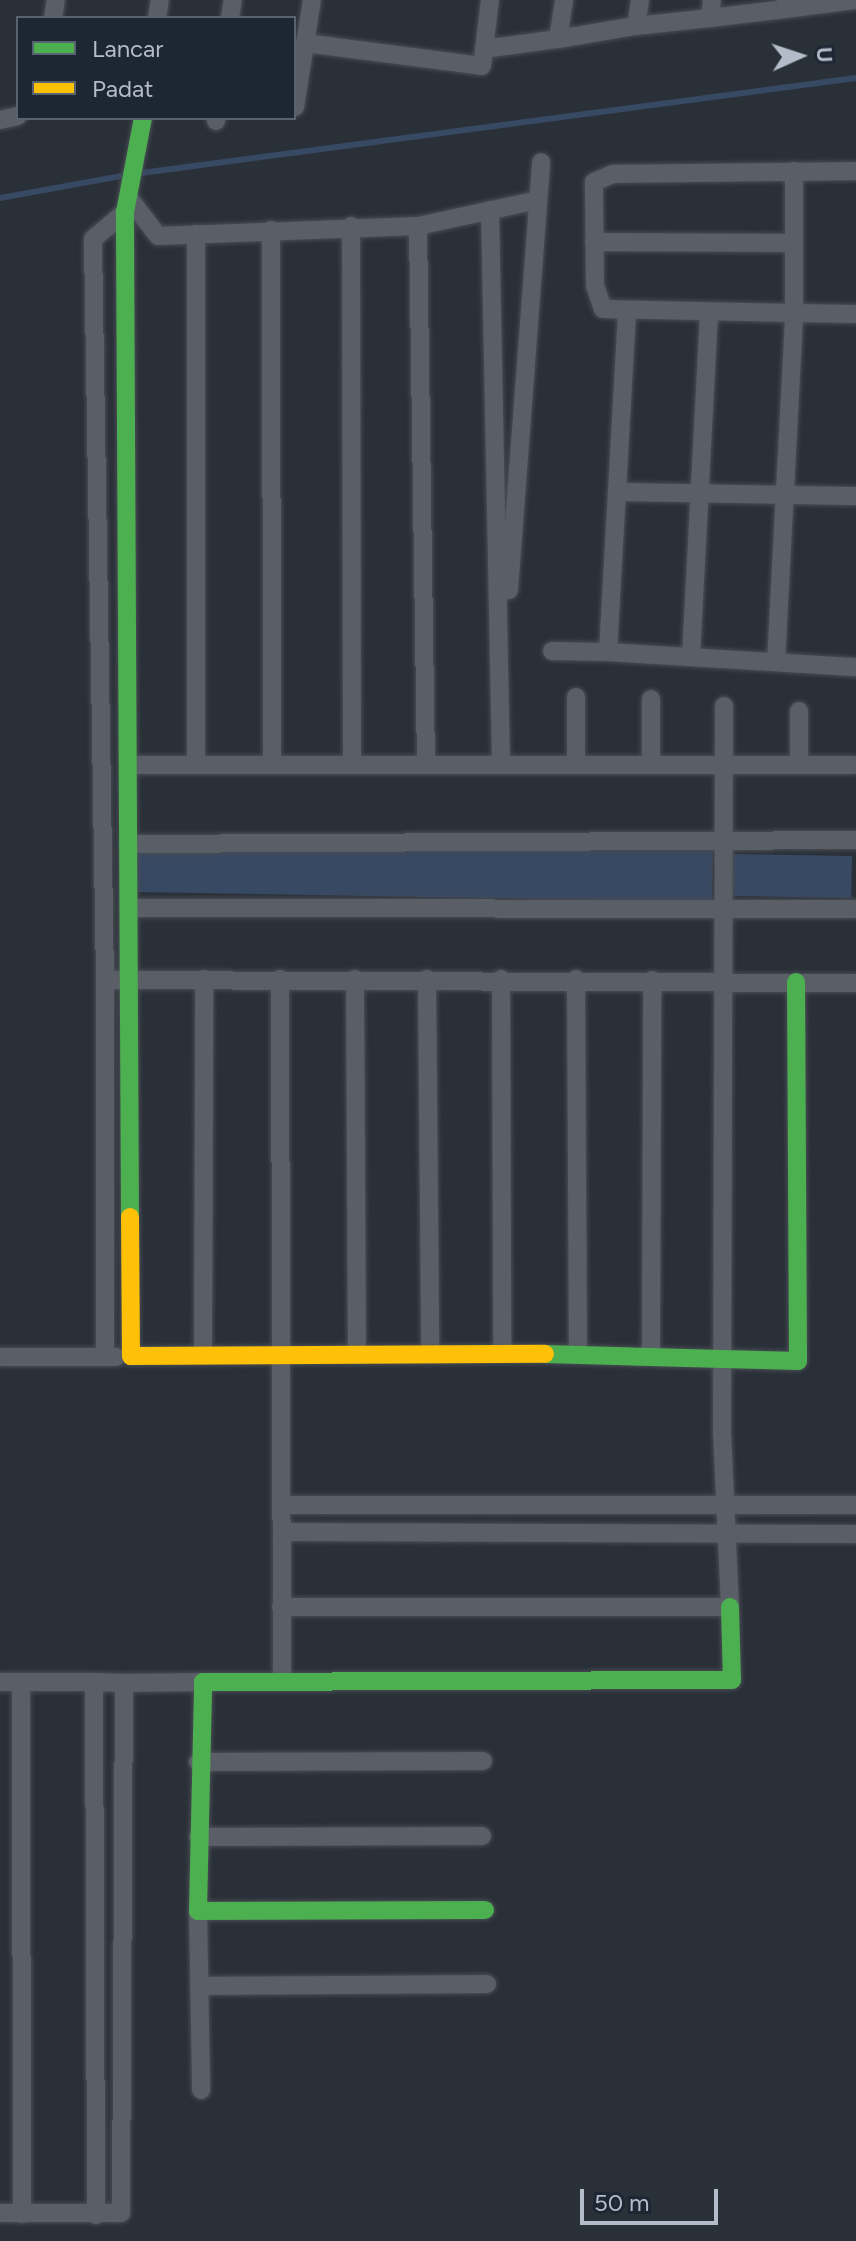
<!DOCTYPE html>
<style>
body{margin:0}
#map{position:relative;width:856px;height:2241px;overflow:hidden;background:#2a3038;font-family:Figtree,sans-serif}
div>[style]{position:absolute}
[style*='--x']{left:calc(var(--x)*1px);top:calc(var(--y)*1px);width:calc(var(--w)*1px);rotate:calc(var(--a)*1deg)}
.water>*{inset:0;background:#384963;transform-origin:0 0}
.stream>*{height:6px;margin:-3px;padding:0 3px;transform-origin:3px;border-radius:3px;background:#384963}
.roads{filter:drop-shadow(0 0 2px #484c53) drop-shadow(0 0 2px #484c53)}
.street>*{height:18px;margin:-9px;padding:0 9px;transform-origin:9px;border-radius:9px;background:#5a5e66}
.fast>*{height:18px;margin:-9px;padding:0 9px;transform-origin:9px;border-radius:9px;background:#4caf50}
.slow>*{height:18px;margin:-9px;padding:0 9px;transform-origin:9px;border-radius:9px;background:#ffc107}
span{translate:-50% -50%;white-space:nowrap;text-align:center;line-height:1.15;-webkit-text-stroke:6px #1d2633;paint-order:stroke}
.legend{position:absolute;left:16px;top:16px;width:280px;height:104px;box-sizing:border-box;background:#1d2633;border:2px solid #59626f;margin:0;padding:10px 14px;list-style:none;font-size:24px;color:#b4bcc9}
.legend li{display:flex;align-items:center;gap:16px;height:40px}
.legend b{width:40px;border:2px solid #59626f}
.north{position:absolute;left:760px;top:16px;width:80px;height:80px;-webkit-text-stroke:6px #1d2633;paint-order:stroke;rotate:87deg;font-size:22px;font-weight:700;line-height:32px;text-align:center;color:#b4bcc9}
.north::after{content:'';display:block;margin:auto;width:28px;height:36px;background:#b4bcc9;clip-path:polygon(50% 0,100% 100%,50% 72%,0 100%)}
.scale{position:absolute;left:580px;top:2189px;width:138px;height:36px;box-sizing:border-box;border:4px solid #b4bcc9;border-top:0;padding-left:10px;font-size:24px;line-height:28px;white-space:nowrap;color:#b4bcc9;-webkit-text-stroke:6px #1d2633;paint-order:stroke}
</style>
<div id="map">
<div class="water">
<i style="left:713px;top:849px;width:53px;height:578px;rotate:91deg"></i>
<i style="left:732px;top:854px;width:120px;height:42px;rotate:1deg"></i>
</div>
<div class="stream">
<i style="--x:141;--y:173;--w:721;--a:-7.57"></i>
<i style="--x:0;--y:198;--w:128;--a:-10.3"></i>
</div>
<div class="roads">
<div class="street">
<i style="--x:785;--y:9;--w:70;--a:-7.4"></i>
<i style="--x:53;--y:18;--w:18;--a:-81"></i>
<i style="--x:157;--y:18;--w:18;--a:-81"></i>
<i style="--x:230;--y:18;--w:18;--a:-81"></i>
<i style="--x:710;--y:18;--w:76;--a:-6.8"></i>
<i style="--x:785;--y:9;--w:9;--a:-84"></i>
<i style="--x:636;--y:26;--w:74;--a:-6.2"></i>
<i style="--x:710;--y:18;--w:18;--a:-84"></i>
<i style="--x:558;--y:39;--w:79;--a:-9.5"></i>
<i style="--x:636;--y:26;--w:26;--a:-81"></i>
<i style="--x:305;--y:43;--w:178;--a:7.4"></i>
<i style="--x:482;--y:66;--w:66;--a:-83.1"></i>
<i style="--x:484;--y:49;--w:75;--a:-7.7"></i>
<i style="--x:558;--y:39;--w:39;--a:-81"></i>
<i style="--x:295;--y:107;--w:108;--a:-81"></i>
<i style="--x:0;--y:120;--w:18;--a:-13"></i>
<i style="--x:216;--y:121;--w:3;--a:-90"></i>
<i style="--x:794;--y:171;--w:142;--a:90"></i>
<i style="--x:794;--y:313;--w:62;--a:0.9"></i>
<i style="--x:128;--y:197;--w:49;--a:52.4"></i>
<i style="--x:158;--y:236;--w:260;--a:-2.2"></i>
<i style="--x:418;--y:226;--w:123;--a:-12.2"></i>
<i style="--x:490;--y:210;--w:554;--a:88.86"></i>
<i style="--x:351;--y:226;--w:538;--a:89.89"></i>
<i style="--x:418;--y:226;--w:538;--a:89.15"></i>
<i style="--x:271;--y:230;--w:534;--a:89.89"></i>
<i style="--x:196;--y:234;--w:530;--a:90"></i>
<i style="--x:594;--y:242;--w:200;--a:0.3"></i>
<i style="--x:617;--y:492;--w:239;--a:1"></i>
<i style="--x:509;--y:590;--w:429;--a:-85.7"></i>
<i style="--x:552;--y:651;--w:56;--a:1"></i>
<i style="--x:608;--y:652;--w:342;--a:-86.8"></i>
<i style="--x:608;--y:652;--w:248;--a:3.5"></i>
<i style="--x:691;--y:657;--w:345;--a:-87"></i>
<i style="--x:776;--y:662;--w:349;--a:-87"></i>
<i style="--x:794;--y:313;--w:191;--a:-178.8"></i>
<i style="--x:603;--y:309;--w:24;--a:-109"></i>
<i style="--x:595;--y:286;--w:104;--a:-90.6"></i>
<i style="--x:594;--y:182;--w:21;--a:-23"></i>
<i style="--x:613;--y:174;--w:243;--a:-0.7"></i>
<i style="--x:576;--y:697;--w:67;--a:90"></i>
<i style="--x:651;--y:699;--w:65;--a:90"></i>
<i style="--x:799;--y:711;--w:52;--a:90"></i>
<i style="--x:128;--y:765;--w:726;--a:0"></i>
<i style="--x:128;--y:844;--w:728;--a:-0.31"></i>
<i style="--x:129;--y:908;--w:727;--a:0.08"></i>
<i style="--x:280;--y:979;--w:702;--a:89.84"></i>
<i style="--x:355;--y:979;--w:374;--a:89.7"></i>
<i style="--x:427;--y:979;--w:374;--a:89.5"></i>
<i style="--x:501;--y:979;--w:374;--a:89.8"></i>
<i style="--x:576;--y:979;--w:374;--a:89.7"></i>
<i style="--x:105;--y:980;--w:741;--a:-90.93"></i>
<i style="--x:93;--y:239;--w:42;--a:-40.2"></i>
<i style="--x:651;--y:1353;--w:373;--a:-89.8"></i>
<i style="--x:203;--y:1354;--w:375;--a:-89.8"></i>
<i style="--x:0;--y:1357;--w:116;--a:0"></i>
<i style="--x:105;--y:1357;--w:377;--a:-90"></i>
<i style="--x:105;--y:980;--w:751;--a:0.23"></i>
<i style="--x:282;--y:1505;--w:574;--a:0"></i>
<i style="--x:282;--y:1532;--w:574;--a:0.2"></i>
<i style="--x:281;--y:1607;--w:449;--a:0"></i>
<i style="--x:730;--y:1607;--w:173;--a:-92.6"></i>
<i style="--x:722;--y:1434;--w:728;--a:-89.84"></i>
<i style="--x:0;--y:1682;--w:21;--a:0"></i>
<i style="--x:198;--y:1762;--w:285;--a:-0.2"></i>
<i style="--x:198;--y:1837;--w:284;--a:-0.2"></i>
<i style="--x:198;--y:1911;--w:179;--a:89"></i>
<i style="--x:199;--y:1986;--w:288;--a:-0.4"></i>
<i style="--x:0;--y:2213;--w:121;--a:0"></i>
<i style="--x:121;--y:2213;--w:530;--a:-89.68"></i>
<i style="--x:124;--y:1683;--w:79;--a:-0.7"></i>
<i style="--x:22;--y:2214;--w:532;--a:-90.11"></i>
<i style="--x:21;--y:1682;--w:73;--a:0"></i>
<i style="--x:96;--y:2215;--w:533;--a:-90.21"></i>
<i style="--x:94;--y:1682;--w:30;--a:2"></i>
</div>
<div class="fast">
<i style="--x:130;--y:1217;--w:1005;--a:-90.29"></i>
<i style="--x:125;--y:212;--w:96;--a:-79.2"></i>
<i style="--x:545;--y:1354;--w:253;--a:1.6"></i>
<i style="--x:798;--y:1361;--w:379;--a:-90.3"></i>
<i style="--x:485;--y:1910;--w:287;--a:179.8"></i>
<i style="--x:198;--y:1911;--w:229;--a:-88.7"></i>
<i style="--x:203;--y:1682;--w:529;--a:-0.22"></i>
<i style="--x:732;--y:1680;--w:73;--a:-91.6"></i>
</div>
<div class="slow">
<i style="--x:130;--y:1217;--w:139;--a:89.6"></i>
<i style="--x:131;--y:1356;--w:414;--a:-0.3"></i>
</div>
</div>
<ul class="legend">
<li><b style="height:10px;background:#4caf50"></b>Lancar</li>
<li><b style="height:10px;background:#ffc107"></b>Padat</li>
</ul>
<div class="north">U</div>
<div class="scale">50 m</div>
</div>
